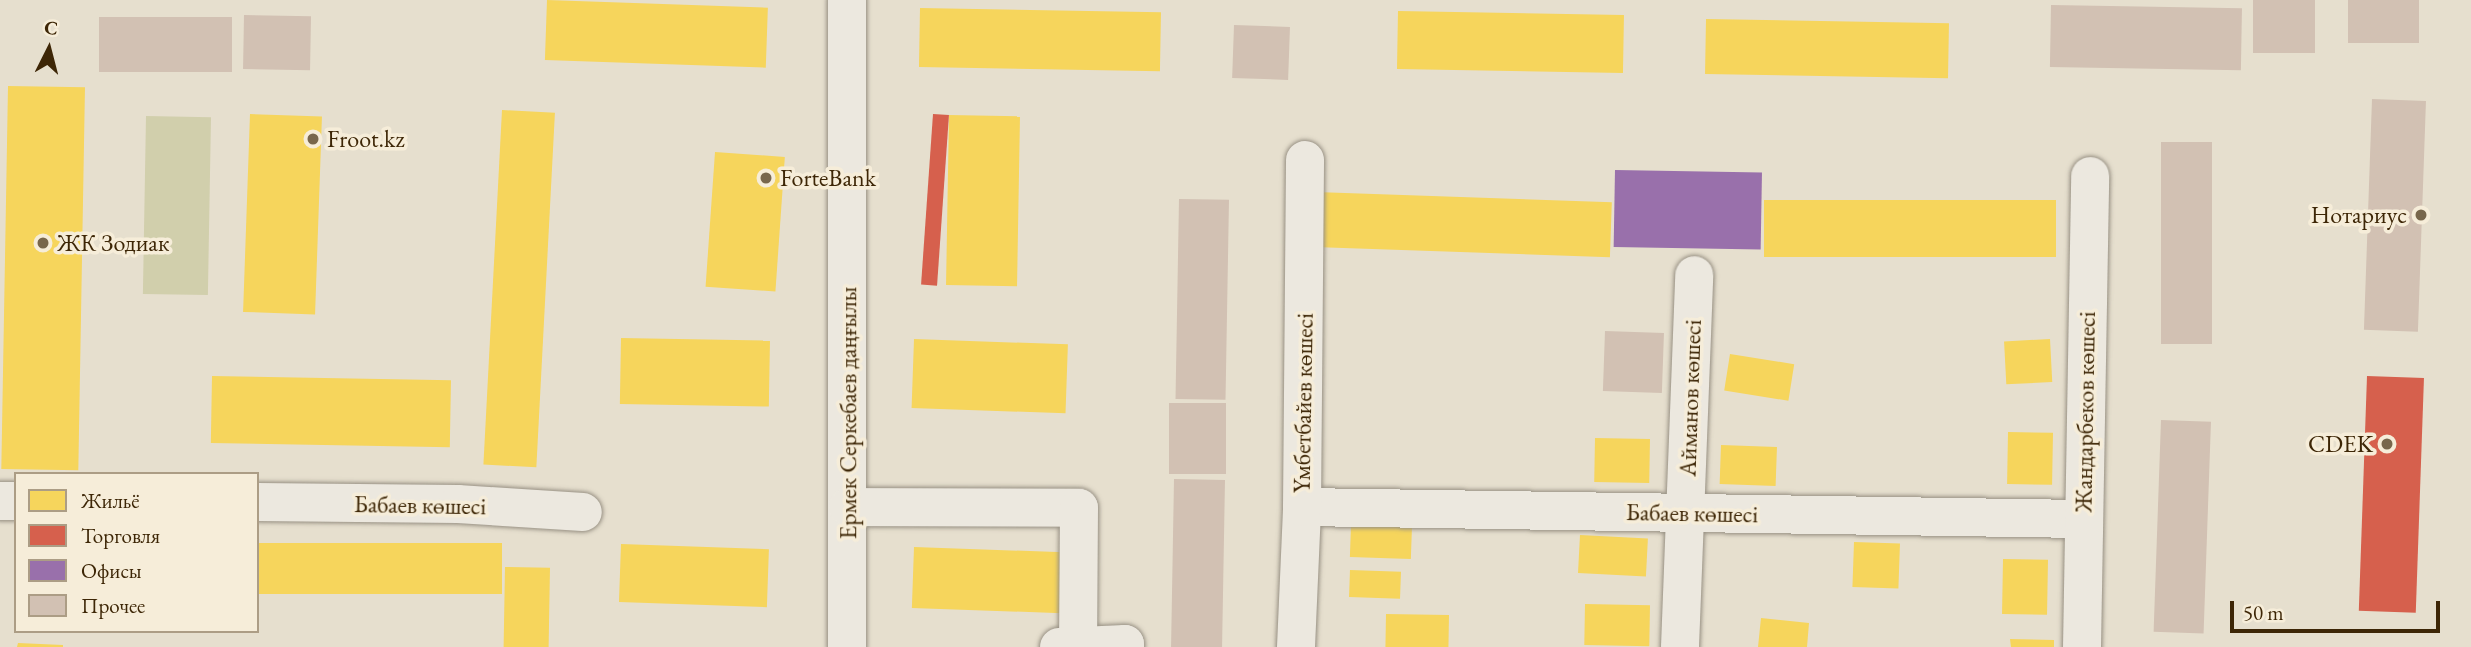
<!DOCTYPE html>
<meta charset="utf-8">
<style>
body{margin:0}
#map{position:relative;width:2471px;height:647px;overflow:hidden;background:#e6dfce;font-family:"EB Garamond",serif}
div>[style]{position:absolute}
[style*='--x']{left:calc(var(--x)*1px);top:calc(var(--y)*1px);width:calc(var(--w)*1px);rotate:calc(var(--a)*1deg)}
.green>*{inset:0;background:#d1cfac;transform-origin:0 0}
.homes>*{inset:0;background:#f6d55c;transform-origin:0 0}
.shops>*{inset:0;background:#d6604d;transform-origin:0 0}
.offices>*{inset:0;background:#9970ab;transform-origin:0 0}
.building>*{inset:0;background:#d2c1b3;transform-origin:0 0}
.roads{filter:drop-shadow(0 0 2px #989184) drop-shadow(0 0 2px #989184)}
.minor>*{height:38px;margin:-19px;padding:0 19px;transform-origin:19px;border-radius:19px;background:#ece8df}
.dots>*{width:19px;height:19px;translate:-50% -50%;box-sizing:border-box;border:4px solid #f6edd9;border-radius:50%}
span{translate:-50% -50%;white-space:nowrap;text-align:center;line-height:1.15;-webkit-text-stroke:7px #f6edd9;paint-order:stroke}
.poi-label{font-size:24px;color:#3d2606}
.left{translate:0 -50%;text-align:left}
.right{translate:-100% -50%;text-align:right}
.street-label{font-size:24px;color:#3d2606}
.legend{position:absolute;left:14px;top:472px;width:245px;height:161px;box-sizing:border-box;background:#f6edd9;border:2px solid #ac9d85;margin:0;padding:9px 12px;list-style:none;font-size:21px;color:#3d2606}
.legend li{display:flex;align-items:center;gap:14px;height:35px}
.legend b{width:35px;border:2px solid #ac9d85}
.north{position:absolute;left:14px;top:14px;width:70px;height:70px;-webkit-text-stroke:5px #f6edd9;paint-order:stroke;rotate:6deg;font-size:19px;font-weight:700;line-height:28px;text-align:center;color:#3d2606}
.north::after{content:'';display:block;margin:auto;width:24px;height:32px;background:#3d2606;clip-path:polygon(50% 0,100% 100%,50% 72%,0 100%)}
.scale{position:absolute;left:2230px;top:601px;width:210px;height:32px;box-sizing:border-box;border:4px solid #3d2606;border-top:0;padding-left:9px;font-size:21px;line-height:24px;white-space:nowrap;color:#3d2606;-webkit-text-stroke:5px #f6edd9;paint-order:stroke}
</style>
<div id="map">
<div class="green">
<i style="left:146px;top:116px;width:65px;height:178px;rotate:1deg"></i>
</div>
<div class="homes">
<i style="left:547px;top:0;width:221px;height:60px;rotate:2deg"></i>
<i style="left:920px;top:8px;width:241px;height:59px;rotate:1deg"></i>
<i style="left:1398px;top:11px;width:226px;height:58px;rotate:1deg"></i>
<i style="left:1706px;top:19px;width:243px;height:55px;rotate:1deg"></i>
<i style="left:8px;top:86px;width:77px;height:383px;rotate:1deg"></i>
<i style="left:502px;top:110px;width:53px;height:355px;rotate:3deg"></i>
<i style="left:250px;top:114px;width:72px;height:198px;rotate:2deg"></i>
<i style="left:949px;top:115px;width:71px;height:170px;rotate:1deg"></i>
<i style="left:715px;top:152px;width:70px;height:135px;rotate:4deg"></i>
<i style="left:1316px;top:192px;width:296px;height:55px;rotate:2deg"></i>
<i style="left:1764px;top:200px;width:292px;height:57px"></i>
<i style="left:621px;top:338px;width:149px;height:66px;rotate:1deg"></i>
<i style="left:914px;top:339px;width:154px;height:69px;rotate:2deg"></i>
<i style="left:2050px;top:339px;width:43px;height:46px;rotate:87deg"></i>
<i style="left:1730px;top:354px;width:65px;height:37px;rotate:9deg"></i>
<i style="left:212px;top:376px;width:239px;height:67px;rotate:1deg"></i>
<i style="left:2008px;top:432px;width:45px;height:52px;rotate:1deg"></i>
<i style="left:1595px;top:438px;width:55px;height:44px;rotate:1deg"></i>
<i style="left:1721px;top:445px;width:56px;height:39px;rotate:2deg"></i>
<i style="left:1351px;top:525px;width:61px;height:32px;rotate:2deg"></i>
<i style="left:1580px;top:535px;width:68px;height:38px;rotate:3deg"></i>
<i style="left:1854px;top:542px;width:46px;height:45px;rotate:2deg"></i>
<i style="left:257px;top:543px;width:245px;height:51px"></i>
<i style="left:621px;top:544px;width:148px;height:58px;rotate:2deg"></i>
<i style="left:914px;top:547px;width:150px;height:61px;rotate:2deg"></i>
<i style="left:2003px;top:559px;width:45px;height:55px;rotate:1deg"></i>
<i style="left:505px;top:567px;width:45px;height:80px;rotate:1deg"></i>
<i style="left:1350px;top:570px;width:51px;height:27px;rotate:2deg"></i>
<i style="left:1585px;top:604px;width:65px;height:41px;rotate:1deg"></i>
<i style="left:1386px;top:614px;width:63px;height:33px;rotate:1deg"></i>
<i style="clip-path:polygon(1761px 618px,1809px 623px,1807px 647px,1758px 647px)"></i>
<i style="clip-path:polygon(2010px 639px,2054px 640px,2054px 647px,2011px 647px)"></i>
<i style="clip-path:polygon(18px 643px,63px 645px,63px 647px,17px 647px)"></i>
</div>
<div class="shops">
<i style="left:933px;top:114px;width:16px;height:171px;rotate:4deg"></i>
<i style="left:2367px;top:376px;width:57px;height:235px;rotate:2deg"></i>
</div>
<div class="offices">
<i style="left:1615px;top:170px;width:147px;height:77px;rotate:1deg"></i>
</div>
<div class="building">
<i style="left:2253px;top:0;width:62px;height:53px"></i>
<i style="left:2348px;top:0;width:71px;height:43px"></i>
<i style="left:2051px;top:5px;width:191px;height:62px;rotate:1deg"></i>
<i style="left:244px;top:15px;width:67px;height:54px;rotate:1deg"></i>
<i style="left:99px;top:17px;width:133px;height:55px"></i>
<i style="left:1234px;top:25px;width:56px;height:53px;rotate:2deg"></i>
<i style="left:2372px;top:99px;width:54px;height:231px;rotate:2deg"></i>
<i style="left:2161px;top:142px;width:51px;height:202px"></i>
<i style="left:1179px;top:199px;width:50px;height:200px;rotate:1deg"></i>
<i style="left:1605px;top:331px;width:59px;height:60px;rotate:2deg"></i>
<i style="left:1169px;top:403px;width:57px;height:71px"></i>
<i style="left:2161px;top:420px;width:50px;height:212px;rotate:2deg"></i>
<i style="left:1174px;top:479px;width:51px;height:168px;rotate:1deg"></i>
</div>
<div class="roads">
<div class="minor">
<i style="--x:847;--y:0;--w:647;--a:90"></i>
<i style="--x:0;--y:501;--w:16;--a:0"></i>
<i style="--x:257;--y:502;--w:201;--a:0.6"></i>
<i style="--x:458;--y:504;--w:125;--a:3.7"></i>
<i style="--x:848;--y:507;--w:231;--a:0.2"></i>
<i style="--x:1079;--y:508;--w:137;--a:90.4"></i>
<i style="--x:1302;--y:507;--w:781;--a:0.88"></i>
<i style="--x:1059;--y:647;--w:66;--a:-2.6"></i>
<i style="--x:1125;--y:644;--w:3;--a:90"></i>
<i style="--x:1296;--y:647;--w:140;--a:-87.5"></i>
<i style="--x:1302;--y:507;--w:347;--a:-89.5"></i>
<i style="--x:1680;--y:647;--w:372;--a:-87.8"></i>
<i style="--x:2082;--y:647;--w:471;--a:-89"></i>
</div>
</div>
<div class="dots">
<i style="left:313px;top:139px;background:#78674c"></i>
<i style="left:766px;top:178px;background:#78674c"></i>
<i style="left:2421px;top:215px;background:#78674c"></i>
<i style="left:43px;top:243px;background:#78674c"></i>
<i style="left:2387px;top:444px;background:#78674c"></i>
</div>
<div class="poi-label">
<span class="left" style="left:327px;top:139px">Froot.kz</span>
<span class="left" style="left:780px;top:178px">ForteBank</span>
<span class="right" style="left:2407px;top:215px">Нотариуc</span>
<span class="left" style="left:57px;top:243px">ЖК Зодиак</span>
<span class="right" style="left:2373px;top:444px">CDEK</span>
</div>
<div class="street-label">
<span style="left:1690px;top:398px;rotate:-88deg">Айманов көшесі</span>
<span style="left:1303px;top:403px;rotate:-89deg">Үмбетбайев көшесі</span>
<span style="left:2085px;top:412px;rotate:-89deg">Жандарбеков көшесі</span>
<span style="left:848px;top:413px;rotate:-90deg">Ермек Серкебаев даңғылы</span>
<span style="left:420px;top:505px;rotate:1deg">Бабаев көшесі</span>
<span style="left:1692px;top:513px;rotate:1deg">Бабаев көшесі</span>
</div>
<ul class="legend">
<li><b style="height:19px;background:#f6d55c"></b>Жильё</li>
<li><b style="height:19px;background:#d6604d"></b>Торговля</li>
<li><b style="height:19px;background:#9970ab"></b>Офисы</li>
<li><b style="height:19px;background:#d2c1b3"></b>Прочее</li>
</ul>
<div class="north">С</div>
<div class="scale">50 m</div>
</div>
